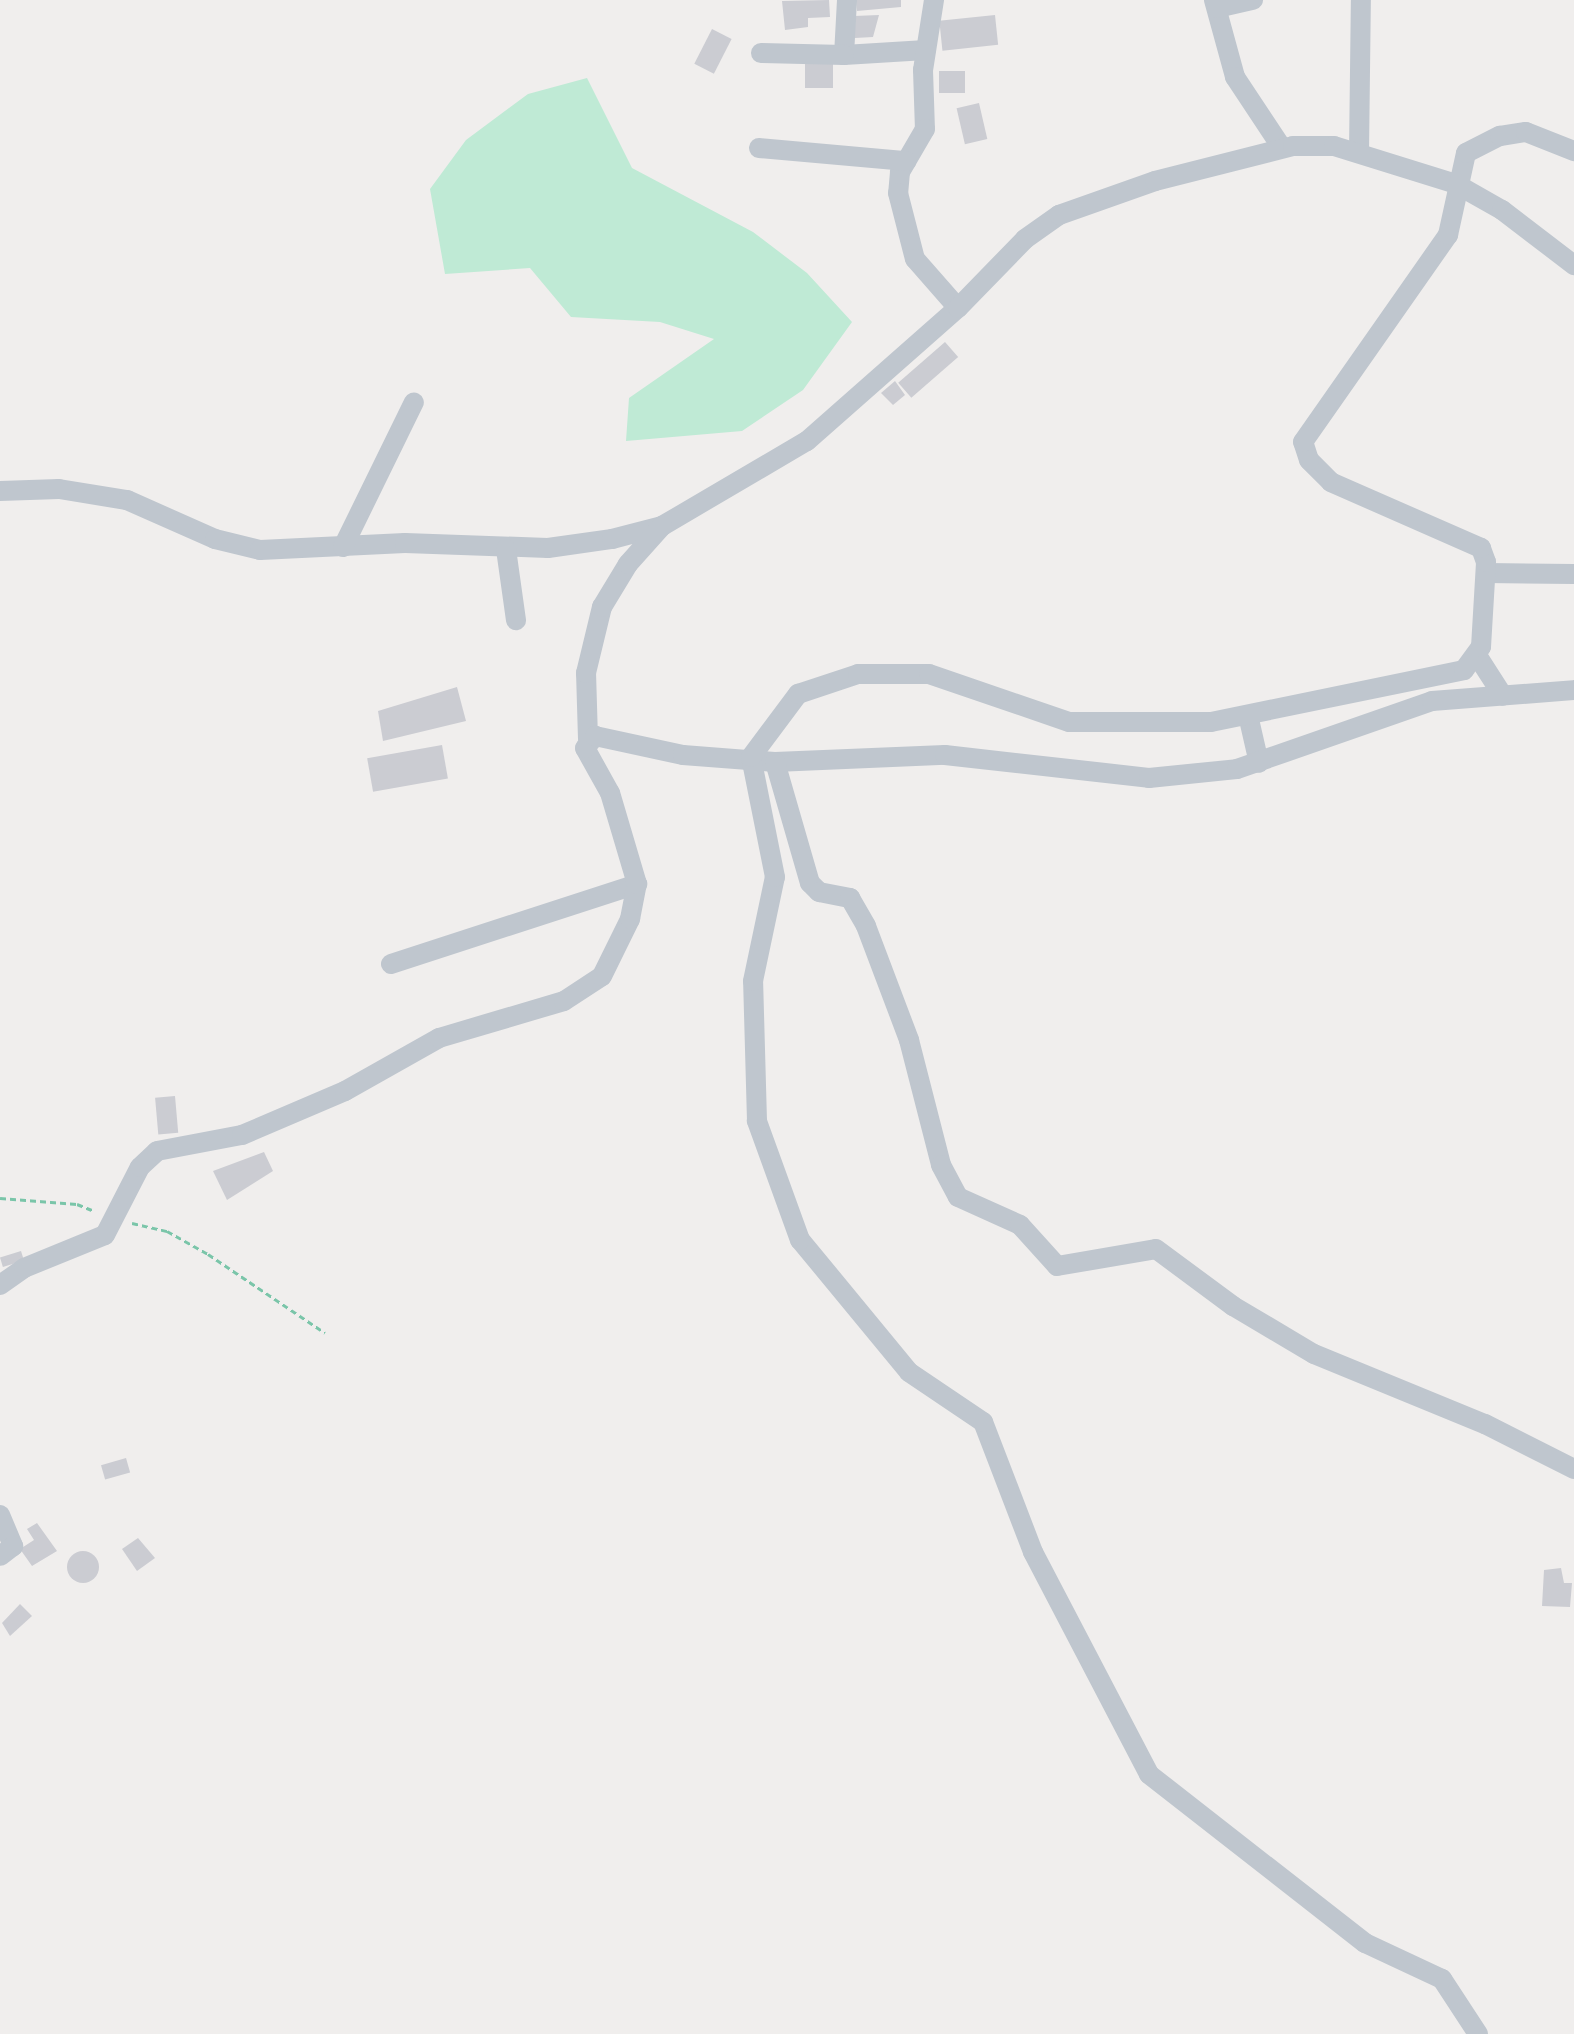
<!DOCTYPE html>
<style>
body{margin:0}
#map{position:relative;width:1574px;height:2034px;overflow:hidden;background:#f0eeed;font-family:Signika,sans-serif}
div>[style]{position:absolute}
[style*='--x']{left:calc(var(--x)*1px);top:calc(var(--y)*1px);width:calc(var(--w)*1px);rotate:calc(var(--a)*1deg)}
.green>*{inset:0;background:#bfead5}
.building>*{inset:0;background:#cbccd2;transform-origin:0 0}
.round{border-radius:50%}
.path>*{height:3px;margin-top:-1.5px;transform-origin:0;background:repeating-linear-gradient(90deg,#7ac5a9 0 6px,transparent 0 10px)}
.street>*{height:20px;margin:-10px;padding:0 10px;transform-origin:10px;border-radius:10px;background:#bfc6ce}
span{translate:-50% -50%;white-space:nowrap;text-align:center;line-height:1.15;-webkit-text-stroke:8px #fff;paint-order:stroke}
</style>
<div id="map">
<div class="green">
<i style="clip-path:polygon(587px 78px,632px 168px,753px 232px,807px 273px,852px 322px,803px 390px,742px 431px,626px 441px,629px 398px,714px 339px,660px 322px,571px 317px,530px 268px,445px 274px,430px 189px,466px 140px,528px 94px)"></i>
</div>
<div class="building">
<i style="clip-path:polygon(829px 0,830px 17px,808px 18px,808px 27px,785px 30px,782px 1px)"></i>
<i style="clip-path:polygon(856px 0,901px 0,901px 7px,857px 11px)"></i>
<i style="clip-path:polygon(879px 15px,873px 37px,855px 38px,854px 16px)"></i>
<i style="left:995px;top:15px;width:30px;height:56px;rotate:84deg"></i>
<i style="left:712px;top:29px;width:22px;height:39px;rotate:27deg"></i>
<i style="left:805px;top:59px;width:28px;height:29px"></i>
<i style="left:939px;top:71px;width:26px;height:22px"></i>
<i style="left:979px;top:103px;width:37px;height:23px;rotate:77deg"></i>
<i style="left:945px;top:342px;width:20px;height:62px;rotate:49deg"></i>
<i style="clip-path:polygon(895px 381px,905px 395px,893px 405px,881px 393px)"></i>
<i style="clip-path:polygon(457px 687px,466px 721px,383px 741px,378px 711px)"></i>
<i style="left:442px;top:745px;width:34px;height:76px;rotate:80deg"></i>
<i style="left:175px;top:1096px;width:37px;height:20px;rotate:85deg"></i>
<i style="clip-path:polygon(264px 1152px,273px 1171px,227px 1200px,213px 1171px)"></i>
<i style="left:21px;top:1251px;width:10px;height:22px;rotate:73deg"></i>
<i style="left:126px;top:1458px;width:15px;height:26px;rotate:74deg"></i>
<i style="clip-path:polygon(37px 1523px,57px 1551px,32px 1566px,20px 1549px,34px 1540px,27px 1529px)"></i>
<i style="clip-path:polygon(138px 1538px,155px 1558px,137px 1571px,122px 1549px)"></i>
<i class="round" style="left:67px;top:1551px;width:32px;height:32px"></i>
<i style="clip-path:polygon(1561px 1568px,1564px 1583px,1572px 1583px,1570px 1607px,1542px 1606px,1544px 1570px)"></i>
<i style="clip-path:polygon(20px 1604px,32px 1616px,10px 1636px,2px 1623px)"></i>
</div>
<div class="path">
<i style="--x:0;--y:1198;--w:77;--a:4.5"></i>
<i style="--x:77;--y:1204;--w:18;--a:22"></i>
<i style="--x:132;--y:1223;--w:36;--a:13"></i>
<i style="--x:167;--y:1231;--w:47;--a:29.3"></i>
<i style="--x:208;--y:1254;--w:141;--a:34"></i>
</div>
<div class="street">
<i style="--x:847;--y:0;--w:55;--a:93.1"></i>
<i style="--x:844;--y:55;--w:82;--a:-3.5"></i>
<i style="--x:934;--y:0;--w:71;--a:98.9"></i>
<i style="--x:923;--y:70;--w:59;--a:88.1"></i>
<i style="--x:925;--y:129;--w:50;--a:120.2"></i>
<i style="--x:900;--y:172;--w:21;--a:95"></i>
<i style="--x:898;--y:193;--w:68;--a:75.6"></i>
<i style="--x:915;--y:259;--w:65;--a:48.7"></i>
<i style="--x:1214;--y:0;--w:80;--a:74.7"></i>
<i style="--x:1235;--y:77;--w:85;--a:56.5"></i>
<i style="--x:1217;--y:8;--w:37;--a:-13"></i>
<i style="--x:761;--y:53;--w:83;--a:1.4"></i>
<i style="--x:759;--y:148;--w:148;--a:5.1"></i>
<i style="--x:1359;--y:153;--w:153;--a:-89.3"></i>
<i style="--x:0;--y:491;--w:59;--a:-1.9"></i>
<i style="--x:59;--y:489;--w:69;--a:9.2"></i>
<i style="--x:127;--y:500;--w:96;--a:23.9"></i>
<i style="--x:215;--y:539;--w:46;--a:13.7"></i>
<i style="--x:260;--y:550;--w:145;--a:-2.8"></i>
<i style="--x:405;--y:543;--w:143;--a:2"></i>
<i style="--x:548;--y:548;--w:65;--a:-8"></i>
<i style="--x:612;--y:539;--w:52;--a:-14.6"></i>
<i style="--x:662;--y:526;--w:168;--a:-30.4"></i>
<i style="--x:807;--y:441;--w:201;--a:-41.4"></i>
<i style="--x:958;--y:308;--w:96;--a:-45.8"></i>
<i style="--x:1025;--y:239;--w:42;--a:-35.2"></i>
<i style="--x:1059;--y:215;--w:102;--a:-19.5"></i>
<i style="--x:1155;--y:181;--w:142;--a:-14.2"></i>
<i style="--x:1293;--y:146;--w:41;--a:0"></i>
<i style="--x:1334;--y:146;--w:128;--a:17.3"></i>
<i style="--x:1456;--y:184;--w:53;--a:29.5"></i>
<i style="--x:1502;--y:210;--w:91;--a:37.4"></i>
<i style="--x:343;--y:547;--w:161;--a:-63.9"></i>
<i style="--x:506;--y:549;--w:72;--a:82"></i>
<i style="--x:1486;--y:573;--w:88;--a:0.7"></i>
<i style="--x:1478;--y:657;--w:46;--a:57.3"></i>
<i style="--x:1248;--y:715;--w:49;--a:77.1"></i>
<i style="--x:588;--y:739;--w:66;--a:-91.7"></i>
<i style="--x:586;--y:673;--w:68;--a:-76.4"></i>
<i style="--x:602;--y:607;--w:50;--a:-58.8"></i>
<i style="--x:628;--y:564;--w:51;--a:-48.2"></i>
<i style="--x:775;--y:762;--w:170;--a:-2.4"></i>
<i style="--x:945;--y:755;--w:205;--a:6.4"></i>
<i style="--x:1149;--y:778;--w:88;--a:-5.8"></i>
<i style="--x:1237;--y:769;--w:207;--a:-19.2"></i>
<i style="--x:1432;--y:701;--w:142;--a:-4.4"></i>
<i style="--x:391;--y:964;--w:259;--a:-18"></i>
<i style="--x:0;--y:1285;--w:29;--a:-35"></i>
<i style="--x:24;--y:1268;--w:87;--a:-22.2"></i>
<i style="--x:105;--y:1235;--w:76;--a:-62.8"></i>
<i style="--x:140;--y:1167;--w:23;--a:-43"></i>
<i style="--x:157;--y:1151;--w:86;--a:-10.7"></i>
<i style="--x:242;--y:1135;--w:112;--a:-23.1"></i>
<i style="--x:345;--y:1091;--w:108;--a:-29.4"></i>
<i style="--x:439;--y:1038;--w:130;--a:-16.5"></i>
<i style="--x:564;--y:1001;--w:45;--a:-33.3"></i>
<i style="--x:602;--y:976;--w:64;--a:-63.8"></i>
<i style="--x:630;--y:919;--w:36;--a:-79"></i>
<i style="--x:637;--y:884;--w:95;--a:-106.5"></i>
<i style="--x:610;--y:793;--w:51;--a:-119.1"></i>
<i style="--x:585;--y:748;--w:16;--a:-50"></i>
<i style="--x:595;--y:736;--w:90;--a:12.2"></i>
<i style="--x:683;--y:755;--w:92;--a:4.4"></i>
<i style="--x:775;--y:762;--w:126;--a:73.9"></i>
<i style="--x:810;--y:883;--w:13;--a:45"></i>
<i style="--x:819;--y:892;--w:32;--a:11"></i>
<i style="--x:850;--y:898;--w:32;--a:60"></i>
<i style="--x:866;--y:926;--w:122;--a:69.3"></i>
<i style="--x:909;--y:1040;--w:129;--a:75.6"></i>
<i style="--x:941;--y:1165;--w:36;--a:62"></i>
<i style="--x:958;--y:1197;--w:68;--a:24.3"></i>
<i style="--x:1020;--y:1225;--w:55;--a:47.9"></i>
<i style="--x:1057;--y:1266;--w:100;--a:-9.7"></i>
<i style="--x:1156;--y:1249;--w:96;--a:36.5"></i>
<i style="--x:1233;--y:1306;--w:94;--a:30.7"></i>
<i style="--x:1314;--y:1354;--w:185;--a:22.3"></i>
<i style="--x:1485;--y:1424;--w:100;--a:26.8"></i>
<i style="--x:0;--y:1515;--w:34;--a:67"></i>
<i style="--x:13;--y:1546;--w:16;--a:142"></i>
<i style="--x:1478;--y:2034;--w:66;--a:-123.2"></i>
<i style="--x:1442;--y:1979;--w:85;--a:-154.9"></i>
<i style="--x:1365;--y:1943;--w:274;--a:-142"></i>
<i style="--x:1149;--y:1774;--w:250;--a:-117.6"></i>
<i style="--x:1033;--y:1552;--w:139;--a:-111"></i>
<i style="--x:983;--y:1422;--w:89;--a:-146"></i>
<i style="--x:909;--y:1372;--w:171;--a:-129.5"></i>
<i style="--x:800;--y:1240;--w:127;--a:-109.9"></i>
<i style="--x:757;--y:1121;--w:140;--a:-91.6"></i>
<i style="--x:753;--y:981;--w:106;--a:-78.1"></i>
<i style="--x:775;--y:877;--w:122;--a:-101.3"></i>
<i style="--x:751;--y:757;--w:79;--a:-53.3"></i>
<i style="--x:798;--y:694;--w:63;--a:-18.4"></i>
<i style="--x:858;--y:674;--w:71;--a:0"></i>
<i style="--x:929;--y:674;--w:148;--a:18.9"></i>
<i style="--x:1069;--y:722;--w:142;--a:0"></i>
<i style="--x:1211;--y:722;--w:258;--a:-11.6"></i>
<i style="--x:1464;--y:670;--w:29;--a:-54"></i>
<i style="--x:1481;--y:647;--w:85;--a:-86.6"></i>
<i style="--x:1486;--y:562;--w:15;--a:-110"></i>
<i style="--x:1481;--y:548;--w:164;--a:-156.3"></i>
<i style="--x:1331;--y:482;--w:31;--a:-135"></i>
<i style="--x:1309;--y:460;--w:19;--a:-108"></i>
<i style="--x:1303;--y:442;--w:253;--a:-55"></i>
<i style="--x:1448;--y:235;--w:84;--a:-77.6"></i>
<i style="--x:1466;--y:153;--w:38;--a:-27"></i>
<i style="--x:1500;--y:136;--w:26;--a:-9"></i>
<i style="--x:1526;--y:132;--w:52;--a:21.6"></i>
</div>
</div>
